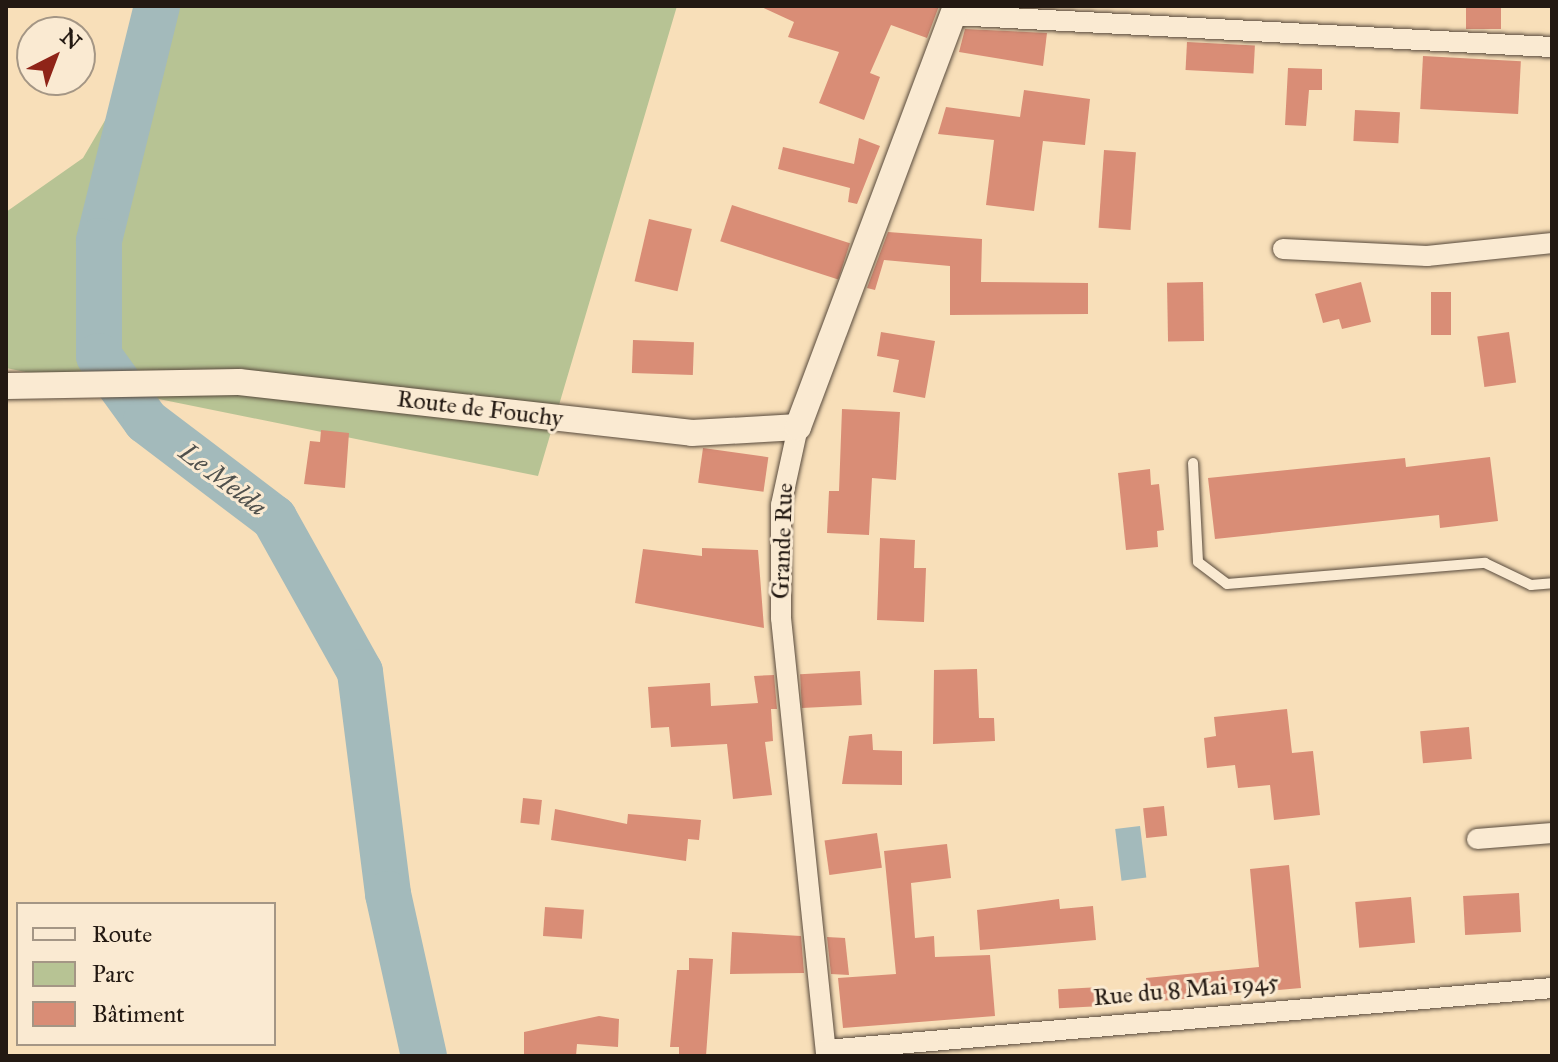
<!DOCTYPE html>
<meta charset="utf-8">
<style>
body{margin:0}
#map{position:relative;width:1558px;height:1062px;overflow:hidden;background:#f8dfb9;font-family:"IM FELL Great Primer",serif}
div>[style]{position:absolute}
[style*='--x']{left:calc(var(--x)*1px);top:calc(var(--y)*1px);width:calc(var(--w)*1px);rotate:calc(var(--a)*1deg)}
.green>*{inset:0;background:#b7c394}
.water>*{inset:0;background:#a3babb;transform-origin:0 0}
.river>*{height:46px;margin:-23px;padding:0 23px;transform-origin:23px;border-radius:23px;background:#a3babb}
.building>*{inset:0;background:#d98d76;transform-origin:0 0}
.roads{filter:drop-shadow(0 0 2px #584a3c) drop-shadow(0 0 2px #584a3c)}
.service>*{height:10px;margin:-5px;padding:0 5px;transform-origin:5px;border-radius:5px;background:#faead2}
.minor>*{height:20px;margin:-10px;padding:0 10px;transform-origin:10px;border-radius:10px;background:#faead2}
.tertiary>*{height:26px;margin:-13px;padding:0 13px;transform-origin:13px;border-radius:13px;background:#faead2}
span{translate:-50% -50%;white-space:nowrap;text-align:center;line-height:1.15;-webkit-text-stroke:6px #faead2;paint-order:stroke}
.street-label{font-size:24px;color:#231912}
.water-label{font-size:26px;color:#50514d;font-style:italic}
.frame{position:absolute;inset:0;border:8px solid #231912;pointer-events:none}
.legend{position:absolute;left:16px;top:902px;width:260px;height:144px;box-sizing:border-box;background:#faead2;border:2px solid #a49685;margin:0;padding:10px 14px;list-style:none;font-size:24px;color:#231912}
.legend li{display:flex;align-items:center;gap:16px;height:40px}
.legend b{width:40px;border:2px solid #a49685}
.north{position:absolute;left:16px;top:16px;width:80px;height:80px;box-sizing:border-box;background:#faead2;border:2px solid #a49685;border-radius:50%;rotate:42deg;font-size:22px;font-weight:700;line-height:32px;text-align:center;color:#231912}
.north::after{content:'';display:block;margin:auto;width:28px;height:36px;background:#8f2418;clip-path:polygon(50% 0,100% 100%,50% 72%,0 100%)}
</style>
<div id="map">
<div class="green">
<i style="clip-path:polygon(172px 6px,677px 6px,538px 476px,6px 368px,6px 212px,83px 158px)"></i>
</div>
<div class="water">
<i style="left:1140px;top:826px;width:52px;height:25px;rotate:83deg"></i>
</div>
<div class="river">
<i style="--x:157;--y:6;--w:242;--a:103.9"></i>
<i style="--x:99;--y:241;--w:115;--a:90"></i>
<i style="--x:99;--y:356;--w:80;--a:54.1"></i>
<i style="--x:146;--y:421;--w:161;--a:37.2"></i>
<i style="--x:274;--y:518;--w:176;--a:60.8"></i>
<i style="--x:360;--y:672;--w:224;--a:82.8"></i>
<i style="--x:388;--y:894;--w:166;--a:77.5"></i>
</div>
<div class="building">
<i style="clip-path:polygon(759px 6px,939px 6px,927px 38px,891px 25px,870px 73px,880px 77px,864px 120px,819px 103px,839px 52px,788px 37px,794px 22px)"></i>
<i style="left:1466px;top:6px;width:35px;height:23px"></i>
<i style="clip-path:polygon(965px 29px,1047px 33px,1043px 66px,959px 52px)"></i>
<i style="left:1187px;top:42px;width:68px;height:28px;rotate:3deg"></i>
<i style="left:1423px;top:56px;width:98px;height:53px;rotate:3deg"></i>
<i style="clip-path:polygon(1288px 68px,1322px 69px,1322px 90px,1309px 90px,1306px 126px,1285px 125px)"></i>
<i style="clip-path:polygon(1024px 90px,1090px 99px,1085px 145px,1043px 141px,1034px 211px,986px 205px,994px 140px,938px 134px,946px 107px,1020px 117px)"></i>
<i style="left:1355px;top:110px;width:45px;height:31px;rotate:3deg"></i>
<i style="clip-path:polygon(859px 138px,880px 146px,857px 204px,848px 202px,850px 188px,778px 169px,783px 147px,854px 164px)"></i>
<i style="left:1104px;top:150px;width:32px;height:78px;rotate:4deg"></i>
<i style="left:732px;top:205px;width:124px;height:38px;rotate:18deg"></i>
<i style="left:649px;top:219px;width:44px;height:64px;rotate:13deg"></i>
<i style="clip-path:polygon(888px 232px,982px 239px,981px 282px,1088px 283px,1088px 314px,950px 315px,950px 266px,884px 260px,875px 290px,867px 288px)"></i>
<i style="left:1203px;top:282px;width:59px;height:36px;rotate:89deg"></i>
<i style="clip-path:polygon(1361px 282px,1371px 322px,1342px 329px,1339px 319px,1323px 323px,1315px 294px)"></i>
<i style="left:1431px;top:292px;width:20px;height:43px"></i>
<i style="clip-path:polygon(881px 332px,935px 341px,925px 398px,893px 392px,899px 360px,877px 356px)"></i>
<i style="left:1509px;top:332px;width:51px;height:32px;rotate:82deg"></i>
<i style="left:633px;top:340px;width:61px;height:33px;rotate:2deg"></i>
<i style="clip-path:polygon(842px 409px,900px 412px,896px 480px,872px 478px,869px 535px,827px 533px,829px 491px,839px 491px)"></i>
<i style="clip-path:polygon(321px 430px,349px 433px,345px 488px,304px 484px,310px 441px,320px 442px)"></i>
<i style="left:703px;top:448px;width:66px;height:35px;rotate:8deg"></i>
<i style="clip-path:polygon(1490px 457px,1498px 521px,1440px 528px,1439px 515px,1215px 539px,1208px 478px,1405px 458px,1406px 467px)"></i>
<i style="clip-path:polygon(1150px 469px,1151px 485px,1159px 484px,1164px 530px,1157px 531px,1158px 547px,1126px 550px,1118px 473px)"></i>
<i style="clip-path:polygon(880px 538px,915px 540px,914px 568px,926px 568px,924px 622px,877px 620px)"></i>
<i style="clip-path:polygon(702px 548px,758px 550px,764px 628px,635px 603px,643px 549px,702px 556px)"></i>
<i style="clip-path:polygon(977px 669px,979px 718px,994px 718px,995px 741px,933px 744px,934px 670px)"></i>
<i style="left:860px;top:671px;width:34px;height:60px;rotate:87deg"></i>
<i style="clip-path:polygon(774px 675px,777px 709px,771px 709px,773px 741px,765px 742px,772px 795px,733px 799px,727px 744px,671px 747px,669px 727px,651px 728px,648px 687px,710px 683px,711px 706px,758px 703px,754px 676px)"></i>
<i style="clip-path:polygon(1287px 709px,1292px 753px,1313px 751px,1320px 815px,1274px 820px,1270px 785px,1238px 788px,1235px 765px,1207px 768px,1204px 738px,1216px 736px,1214px 717px)"></i>
<i style="left:1469px;top:727px;width:32px;height:49px;rotate:85deg"></i>
<i style="clip-path:polygon(872px 734px,873px 750px,902px 751px,902px 785px,842px 784px,849px 736px)"></i>
<i style="left:523px;top:798px;width:19px;height:25px;rotate:6deg"></i>
<i style="left:1164px;top:806px;width:30px;height:21px;rotate:84deg"></i>
<i style="clip-path:polygon(555px 809px,627px 824px,628px 814px,701px 820px,699px 840px,688px 839px,686px 861px,551px 840px)"></i>
<i style="left:877px;top:833px;width:35px;height:53px;rotate:82deg"></i>
<i style="clip-path:polygon(947px 844px,951px 878px,911px 883px,915px 938px,934px 936px,935px 957px,990px 955px,995px 1016px,843px 1028px,838px 978px,896px 974px,884px 851px)"></i>
<i style="clip-path:polygon(1289px 865px,1301px 988px,1149px 1002px,1146px 978px,1259px 967px,1250px 869px)"></i>
<i style="left:1519px;top:893px;width:39px;height:56px;rotate:87deg"></i>
<i style="left:1411px;top:897px;width:46px;height:56px;rotate:85deg"></i>
<i style="clip-path:polygon(1059px 899px,1060px 909px,1093px 906px,1096px 940px,980px 950px,977px 910px)"></i>
<i style="left:545px;top:907px;width:39px;height:29px;rotate:4deg"></i>
<i style="clip-path:polygon(732px 932px,801px 936px,804px 973px,730px 974px)"></i>
<i style="clip-path:polygon(827px 937px,845px 938px,849px 975px,831px 974px)"></i>
<i style="clip-path:polygon(689px 958px,713px 959px,706px 1056px,679px 1056px,679px 1047px,670px 1047px,677px 970px,689px 970px)"></i>
<i style="left:1101px;top:987px;width:19px;height:43px;rotate:87deg"></i>
<i style="clip-path:polygon(599px 1016px,619px 1019px,618px 1047px,577px 1044px,576px 1056px,524px 1056px,524px 1032px)"></i>
</div>
<div class="roads">
<div class="service">
<i style="--x:1193;--y:463;--w:99;--a:87.1"></i>
<i style="--x:1198;--y:562;--w:36;--a:37"></i>
<i style="--x:1227;--y:584;--w:259;--a:-4.7"></i>
<i style="--x:1485;--y:563;--w:51;--a:25.6"></i>
<i style="--x:1531;--y:585;--w:21;--a:-5"></i>
</div>
<div class="minor">
<i style="--x:953;--y:15;--w:600;--a:3.06"></i>
<i style="--x:1283;--y:249;--w:144;--a:2.8"></i>
<i style="--x:1427;--y:256;--w:126;--a:-5.9"></i>
<i style="--x:798;--y:427;--w:80;--a:102.3"></i>
<i style="--x:781;--y:505;--w:113;--a:90"></i>
<i style="--x:781;--y:618;--w:440;--a:84.1"></i>
<i style="--x:1477;--y:839;--w:75;--a:-4.6"></i>
<i style="--x:826;--y:1050;--w:729;--a:-4.88"></i>
</div>
<div class="tertiary">
<i style="--x:6;--y:386;--w:233;--a:-1"></i>
<i style="--x:239;--y:382;--w:456;--a:6.4"></i>
<i style="--x:692;--y:433;--w:106;--a:-3.2"></i>
<i style="--x:798;--y:427;--w:450;--a:-69.4"></i>
</div>
</div>
<div class="street-label">
<span style="left:480px;top:409px;rotate:7deg">Route de Fouchy</span>
<span style="left:783px;top:541px;rotate:-88deg">Grande Rue</span>
<span style="left:1186px;top:990px;rotate:-5deg">Rue du 8 Mai 1945</span>
</div>
<div class="water-label">
<span style="left:223px;top:480px;rotate:37deg">Le Melda</span>
</div>
<div class="frame"></div>
<ul class="legend">
<li><b style="height:10px;background:#faead2"></b>Route</li>
<li><b style="height:22px;background:#b7c394"></b>Parc</li>
<li><b style="height:22px;background:#d98d76"></b>Bâtiment</li>
</ul>
<div class="north">N</div>
</div>
